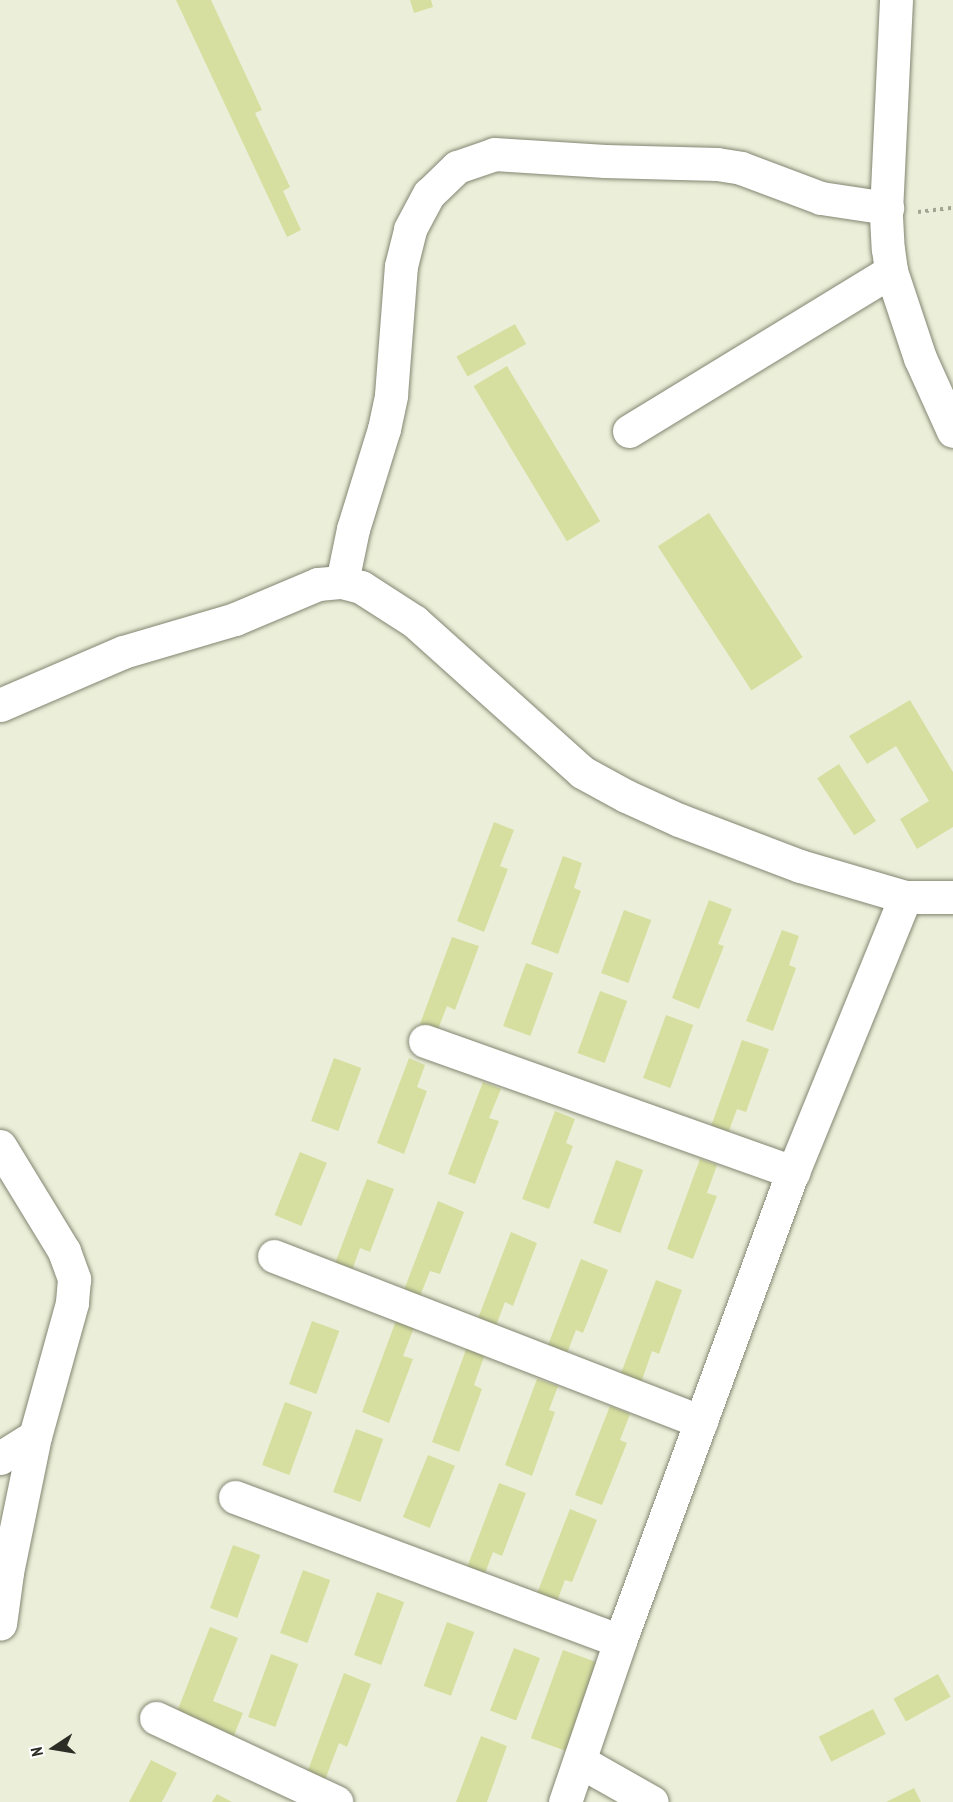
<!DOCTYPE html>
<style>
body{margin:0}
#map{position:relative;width:953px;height:1802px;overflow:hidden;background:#ebefd9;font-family:"PT Sans Narrow",sans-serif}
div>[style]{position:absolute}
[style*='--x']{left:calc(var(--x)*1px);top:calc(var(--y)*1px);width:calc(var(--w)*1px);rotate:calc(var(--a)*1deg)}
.building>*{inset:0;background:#d6dfa0;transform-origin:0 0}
.path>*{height:4px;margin-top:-2px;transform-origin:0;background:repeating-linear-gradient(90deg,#a2a594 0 3px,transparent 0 7.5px)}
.roads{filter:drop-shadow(0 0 2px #838672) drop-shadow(0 0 2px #838672)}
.minor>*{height:33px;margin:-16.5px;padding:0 16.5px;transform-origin:16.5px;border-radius:16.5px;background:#fff}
span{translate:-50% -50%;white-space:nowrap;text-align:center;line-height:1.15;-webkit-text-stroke:4.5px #fff;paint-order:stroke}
.north{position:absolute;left:24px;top:1718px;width:60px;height:60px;-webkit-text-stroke:4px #fff;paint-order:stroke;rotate:258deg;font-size:16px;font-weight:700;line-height:24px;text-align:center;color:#2c2d25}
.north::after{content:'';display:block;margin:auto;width:21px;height:27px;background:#2c2d25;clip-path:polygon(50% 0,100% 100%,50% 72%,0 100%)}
</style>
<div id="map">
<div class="building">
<i style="clip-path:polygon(176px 0,211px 0,262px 110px,255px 113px,290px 187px,283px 191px,301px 230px,287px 237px)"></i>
<i style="clip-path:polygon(410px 0,431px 0,433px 7px,414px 13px)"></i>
<i style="left:515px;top:324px;width:23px;height:67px;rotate:61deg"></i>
<i style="left:507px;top:366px;width:181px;height:39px;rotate:59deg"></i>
<i style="left:709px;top:513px;width:172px;height:61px;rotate:57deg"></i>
<i style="clip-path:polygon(910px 700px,953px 772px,953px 827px,917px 849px,900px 819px,929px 801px,896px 746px,867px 764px,849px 736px)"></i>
<i style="left:839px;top:764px;width:68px;height:26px;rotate:57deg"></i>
<i style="clip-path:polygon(494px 822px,514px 830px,500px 866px,508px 869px,484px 932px,457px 921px)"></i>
<i style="clip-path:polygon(563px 856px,582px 863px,574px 888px,581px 891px,558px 954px,531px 944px)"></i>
<i style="clip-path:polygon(709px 900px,732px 909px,718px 944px,724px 946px,699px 1009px,672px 998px)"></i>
<i style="left:624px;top:910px;width:29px;height:67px;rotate:20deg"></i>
<i style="clip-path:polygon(782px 930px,799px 936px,789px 965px,796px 968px,773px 1031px,746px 1021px)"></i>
<i style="clip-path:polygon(452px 937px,479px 946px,455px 1010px,447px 1006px,437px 1032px,420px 1024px)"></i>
<i style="left:526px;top:963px;width:29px;height:67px;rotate:20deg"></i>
<i style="left:600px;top:991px;width:29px;height:66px;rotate:20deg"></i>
<i style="left:666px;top:1015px;width:29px;height:67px;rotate:20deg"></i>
<i style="clip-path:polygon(742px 1040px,769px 1049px,746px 1112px,737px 1109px,727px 1136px,710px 1129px)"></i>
<i style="left:334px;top:1058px;width:29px;height:67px;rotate:20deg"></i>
<i style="clip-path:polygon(409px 1058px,425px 1065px,417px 1087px,427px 1091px,404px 1154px,377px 1143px)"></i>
<i style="clip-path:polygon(483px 1082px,501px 1089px,489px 1118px,499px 1121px,475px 1184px,448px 1174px)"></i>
<i style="clip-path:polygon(555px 1111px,575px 1119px,566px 1143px,573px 1146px,549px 1209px,522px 1199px)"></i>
<i style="left:300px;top:1152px;width:29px;height:68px;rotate:22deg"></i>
<i style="clip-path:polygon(700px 1159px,717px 1165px,707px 1193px,717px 1196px,693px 1259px,667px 1249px)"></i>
<i style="left:616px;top:1160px;width:29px;height:67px;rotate:20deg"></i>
<i style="clip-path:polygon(367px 1179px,394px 1189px,370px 1252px,360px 1248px,351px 1273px,334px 1266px)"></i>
<i style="clip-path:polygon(438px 1201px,464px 1212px,440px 1274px,430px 1271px,420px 1296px,404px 1290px)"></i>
<i style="clip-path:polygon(511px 1232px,537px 1243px,513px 1306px,505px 1302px,495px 1328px,477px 1321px)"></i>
<i style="clip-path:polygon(581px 1259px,608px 1270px,583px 1333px,576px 1330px,567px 1353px,548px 1345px)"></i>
<i style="clip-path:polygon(656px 1280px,682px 1290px,659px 1354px,652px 1351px,641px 1383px,620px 1376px)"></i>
<i style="clip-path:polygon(397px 1318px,415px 1325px,403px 1356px,413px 1359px,389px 1423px,362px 1412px)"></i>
<i style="left:312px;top:1321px;width:29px;height:67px;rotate:20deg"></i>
<i style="clip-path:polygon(467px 1347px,485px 1354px,474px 1385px,482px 1389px,459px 1452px,432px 1442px)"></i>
<i style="clip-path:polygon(537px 1379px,558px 1386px,549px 1410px,555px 1412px,532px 1476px,505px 1465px)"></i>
<i style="left:285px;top:1402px;width:29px;height:67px;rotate:20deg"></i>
<i style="clip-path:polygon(610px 1406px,630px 1414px,620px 1440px,627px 1443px,602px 1505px,575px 1495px)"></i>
<i style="left:356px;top:1429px;width:29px;height:67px;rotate:20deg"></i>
<i style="left:428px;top:1455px;width:29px;height:67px;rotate:22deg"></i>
<i style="clip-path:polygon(499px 1483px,526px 1493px,502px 1556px,493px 1552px,484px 1576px,466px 1570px)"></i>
<i style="clip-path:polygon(570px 1509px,597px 1520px,572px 1582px,565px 1580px,556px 1604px,536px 1596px)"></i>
<i style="left:233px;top:1545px;width:29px;height:67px;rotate:20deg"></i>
<i style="left:303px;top:1570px;width:29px;height:67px;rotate:20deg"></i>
<i style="left:377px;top:1592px;width:29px;height:67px;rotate:20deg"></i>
<i style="left:447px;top:1622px;width:29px;height:68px;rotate:20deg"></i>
<i style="clip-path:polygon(210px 1627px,238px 1638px,213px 1701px,243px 1713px,232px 1740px,175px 1717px)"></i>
<i style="left:514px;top:1648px;width:28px;height:67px;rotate:21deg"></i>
<i style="left:563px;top:1650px;width:41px;height:94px;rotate:20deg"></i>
<i style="left:271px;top:1654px;width:29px;height:67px;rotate:20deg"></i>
<i style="clip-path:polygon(344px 1673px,371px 1684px,347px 1747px,339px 1743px,325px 1780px,307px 1773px)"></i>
<i style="left:938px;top:1674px;width:26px;height:51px;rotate:61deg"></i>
<i style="left:873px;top:1709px;width:28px;height:61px;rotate:63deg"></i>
<i style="clip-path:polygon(481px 1736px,507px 1746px,487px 1802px,456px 1802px)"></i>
<i style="clip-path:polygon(151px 1760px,177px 1773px,162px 1802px,129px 1802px)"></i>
<i style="clip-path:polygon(914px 1788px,921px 1802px,886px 1802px)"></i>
<i style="clip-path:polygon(217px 1794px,232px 1802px,212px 1802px)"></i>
</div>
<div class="path">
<i style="--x:918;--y:212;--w:35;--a:-7"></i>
</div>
<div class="roads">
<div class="minor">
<i style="--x:896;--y:0;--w:216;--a:92.7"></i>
<i style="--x:886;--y:216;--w:33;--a:87"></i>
<i style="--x:888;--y:249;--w:22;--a:82"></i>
<i style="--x:891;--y:271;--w:92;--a:71.6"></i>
<i style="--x:920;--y:358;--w:80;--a:65.7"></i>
<i style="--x:629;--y:431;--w:307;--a:-31.4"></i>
<i style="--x:342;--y:582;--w:54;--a:-78.3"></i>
<i style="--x:353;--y:529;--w:105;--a:-72.8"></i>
<i style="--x:384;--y:429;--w:35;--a:-78"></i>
<i style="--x:391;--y:395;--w:129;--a:-85.6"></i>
<i style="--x:401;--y:266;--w:38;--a:-76"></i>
<i style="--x:410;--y:229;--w:40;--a:-62"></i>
<i style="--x:429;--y:194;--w:39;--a:-44"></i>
<i style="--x:457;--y:167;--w:39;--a:-19"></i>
<i style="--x:494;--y:154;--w:111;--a:3.6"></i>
<i style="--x:605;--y:161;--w:112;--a:1.5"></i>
<i style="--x:717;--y:164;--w:24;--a:9"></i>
<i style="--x:741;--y:168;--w:85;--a:20.6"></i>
<i style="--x:821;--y:198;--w:67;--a:8.6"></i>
<i style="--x:0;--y:705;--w:134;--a:-23.3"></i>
<i style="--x:123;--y:652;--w:117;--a:-16.4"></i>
<i style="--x:235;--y:619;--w:90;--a:-22.9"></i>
<i style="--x:318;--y:584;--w:24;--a:-5"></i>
<i style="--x:342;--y:582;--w:20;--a:15"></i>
<i style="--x:361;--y:587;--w:63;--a:32.7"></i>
<i style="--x:414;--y:621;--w:226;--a:41.9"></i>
<i style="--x:582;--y:772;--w:50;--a:28.6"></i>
<i style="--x:626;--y:796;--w:58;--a:24.4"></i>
<i style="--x:679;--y:820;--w:129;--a:20.8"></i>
<i style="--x:800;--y:866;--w:109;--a:16.4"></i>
<i style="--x:905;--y:897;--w:48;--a:0"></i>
<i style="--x:425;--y:1041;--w:391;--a:19.6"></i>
<i style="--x:0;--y:1146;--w:123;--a:58.6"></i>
<i style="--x:64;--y:1251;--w:30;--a:70"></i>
<i style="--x:74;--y:1279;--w:24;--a:95"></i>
<i style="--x:72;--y:1303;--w:138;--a:105.5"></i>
<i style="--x:35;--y:1436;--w:140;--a:101.6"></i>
<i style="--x:7;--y:1573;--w:51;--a:97.8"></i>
<i style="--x:274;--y:1256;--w:458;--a:21.2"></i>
<i style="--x:0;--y:1458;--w:41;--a:-32.2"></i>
<i style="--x:235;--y:1497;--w:411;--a:20.5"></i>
<i style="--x:156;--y:1718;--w:199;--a:25"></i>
<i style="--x:581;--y:1762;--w:81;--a:29.4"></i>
<i style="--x:565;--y:1802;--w:170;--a:-71.1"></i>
<i style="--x:620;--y:1641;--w:500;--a:-69.8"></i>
<i style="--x:793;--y:1172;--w:297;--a:-67.8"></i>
</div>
</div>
<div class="north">N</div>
</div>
